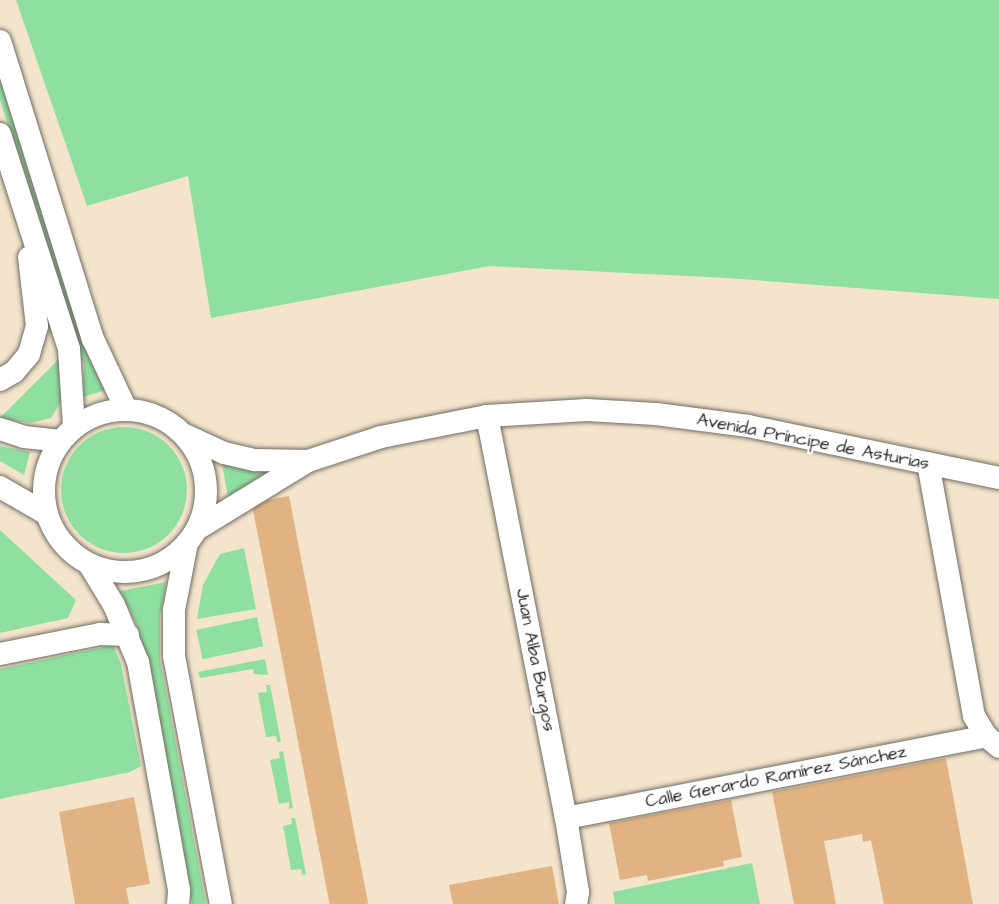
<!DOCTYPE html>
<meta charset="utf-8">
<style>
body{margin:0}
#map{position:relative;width:999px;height:904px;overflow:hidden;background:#f3e4cb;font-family:"Architects Daughter",sans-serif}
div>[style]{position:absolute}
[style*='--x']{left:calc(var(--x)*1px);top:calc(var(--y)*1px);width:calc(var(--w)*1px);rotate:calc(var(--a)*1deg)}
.green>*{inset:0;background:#8fe0a0;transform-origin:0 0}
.round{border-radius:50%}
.building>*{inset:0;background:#e1b382;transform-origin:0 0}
.roads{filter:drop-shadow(0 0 2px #716c63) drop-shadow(0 0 2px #716c63)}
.minor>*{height:22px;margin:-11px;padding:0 11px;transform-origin:11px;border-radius:11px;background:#fff}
.minor>.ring{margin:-11px;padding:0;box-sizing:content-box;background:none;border:22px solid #fff;border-radius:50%}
span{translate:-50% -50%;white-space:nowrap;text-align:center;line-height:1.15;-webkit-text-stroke:4.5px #fff;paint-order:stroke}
.street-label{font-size:18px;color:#2b2b2b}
</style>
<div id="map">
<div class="green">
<i style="clip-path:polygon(16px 0,999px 0,999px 299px,727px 278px,490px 266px,211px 318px,188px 176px,87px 206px)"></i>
<i style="clip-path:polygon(0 71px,110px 389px,83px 397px,84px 365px,0 100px)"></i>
<i style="clip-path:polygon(61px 357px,62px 400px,51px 418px,30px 423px,0 418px)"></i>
<i class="round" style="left:61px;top:427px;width:126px;height:126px"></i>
<i style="clip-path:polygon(0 446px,30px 452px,24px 475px,0 461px)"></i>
<i style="clip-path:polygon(221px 458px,265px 471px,265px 473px,228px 497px)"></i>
<i style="clip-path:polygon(0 530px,76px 600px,68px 618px,0 633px)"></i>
<i style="clip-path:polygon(244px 548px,256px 609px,197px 619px,203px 585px,220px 554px)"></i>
<i style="clip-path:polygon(166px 582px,160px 616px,160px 659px,206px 904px,192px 904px,145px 654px,137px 625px,120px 591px)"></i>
<i style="left:257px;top:617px;width:30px;height:62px;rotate:78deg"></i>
<i style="clip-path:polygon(113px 645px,121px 664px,141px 766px,130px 772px,0 799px,0 669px)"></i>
<i style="clip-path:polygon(265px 659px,268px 675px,254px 674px,253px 669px,200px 678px,198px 672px)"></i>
<i style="clip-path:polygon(266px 685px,270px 685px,281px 742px,277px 742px,276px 736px,266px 737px,258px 693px,267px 692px)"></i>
<i style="clip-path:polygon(283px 751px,293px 808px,289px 809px,289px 802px,279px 804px,270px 760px,280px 758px,279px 752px)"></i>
<i style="clip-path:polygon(291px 818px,295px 818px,306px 874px,302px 875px,301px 869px,291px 870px,283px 826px,292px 824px)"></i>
<i style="clip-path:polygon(752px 863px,760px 904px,615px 904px,613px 892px)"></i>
</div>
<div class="building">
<i style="left:289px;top:496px;width:415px;height:38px;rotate:79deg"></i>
<i style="clip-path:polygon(946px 758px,973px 904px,884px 904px,871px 840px,863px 842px,862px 834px,824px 841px,836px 904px,794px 904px,772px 792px)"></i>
<i style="clip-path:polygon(134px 797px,150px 884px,126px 888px,129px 904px,75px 904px,59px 812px)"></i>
<i style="clip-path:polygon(731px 800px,742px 857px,723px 861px,724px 866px,648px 881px,647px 875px,620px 880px,609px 823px)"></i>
<i style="clip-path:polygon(552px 866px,559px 904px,453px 904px,449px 885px)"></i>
</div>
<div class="roads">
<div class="minor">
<i style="--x:0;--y:41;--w:312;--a:72.7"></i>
<i style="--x:93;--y:339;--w:77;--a:64.8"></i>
<i style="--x:0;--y:134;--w:226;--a:72.2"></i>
<i style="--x:69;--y:349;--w:78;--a:86.3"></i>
<i style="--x:0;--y:380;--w:16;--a:-30"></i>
<i style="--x:14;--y:372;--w:23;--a:-50"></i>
<i style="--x:29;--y:354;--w:29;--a:-74"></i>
<i style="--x:37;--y:326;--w:69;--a:-96.6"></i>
<i class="ring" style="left:44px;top:410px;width:140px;height:140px"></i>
<i style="--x:487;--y:416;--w:410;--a:78.9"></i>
<i style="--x:566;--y:818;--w:75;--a:80.8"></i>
<i style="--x:578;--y:892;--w:12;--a:99"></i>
<i style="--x:0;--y:429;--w:25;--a:18"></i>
<i style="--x:24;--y:437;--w:37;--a:6"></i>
<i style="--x:185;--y:435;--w:43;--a:24.8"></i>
<i style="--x:224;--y:453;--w:32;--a:13"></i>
<i style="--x:255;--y:460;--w:52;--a:1.1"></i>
<i style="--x:928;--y:463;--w:257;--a:79.7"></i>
<i style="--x:974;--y:716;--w:23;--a:59"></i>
<i style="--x:986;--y:736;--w:17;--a:40"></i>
<i style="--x:0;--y:487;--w:54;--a:29.9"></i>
<i style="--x:197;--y:529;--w:130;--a:-31.5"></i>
<i style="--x:308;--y:461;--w:77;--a:-18.2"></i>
<i style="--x:381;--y:437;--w:108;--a:-11.2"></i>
<i style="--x:487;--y:416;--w:100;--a:-3.4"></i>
<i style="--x:587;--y:410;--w:69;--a:3.3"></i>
<i style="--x:656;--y:414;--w:93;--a:7.4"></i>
<i style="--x:748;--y:426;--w:256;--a:11.7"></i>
<i style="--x:187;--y:543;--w:68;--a:101"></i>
<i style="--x:174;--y:610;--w:46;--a:90"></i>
<i style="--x:174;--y:656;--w:252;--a:79.3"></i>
<i style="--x:89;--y:564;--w:48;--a:58.6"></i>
<i style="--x:114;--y:605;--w:62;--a:67.2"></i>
<i style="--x:138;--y:662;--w:233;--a:79.8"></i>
<i style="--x:179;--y:891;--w:13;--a:94"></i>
<i style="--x:0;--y:654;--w:102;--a:-11.3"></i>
<i style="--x:100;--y:634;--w:28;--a:2"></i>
<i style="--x:566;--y:818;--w:428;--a:-11"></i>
</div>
</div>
<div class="street-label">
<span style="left:813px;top:442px;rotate:11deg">Avenida Príncipe de Asturias</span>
<span style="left:535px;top:660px;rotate:79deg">Juan Alba Burgos</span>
<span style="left:776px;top:777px;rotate:-11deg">Calle Gerardo Ramírez Sánchez</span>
</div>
</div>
